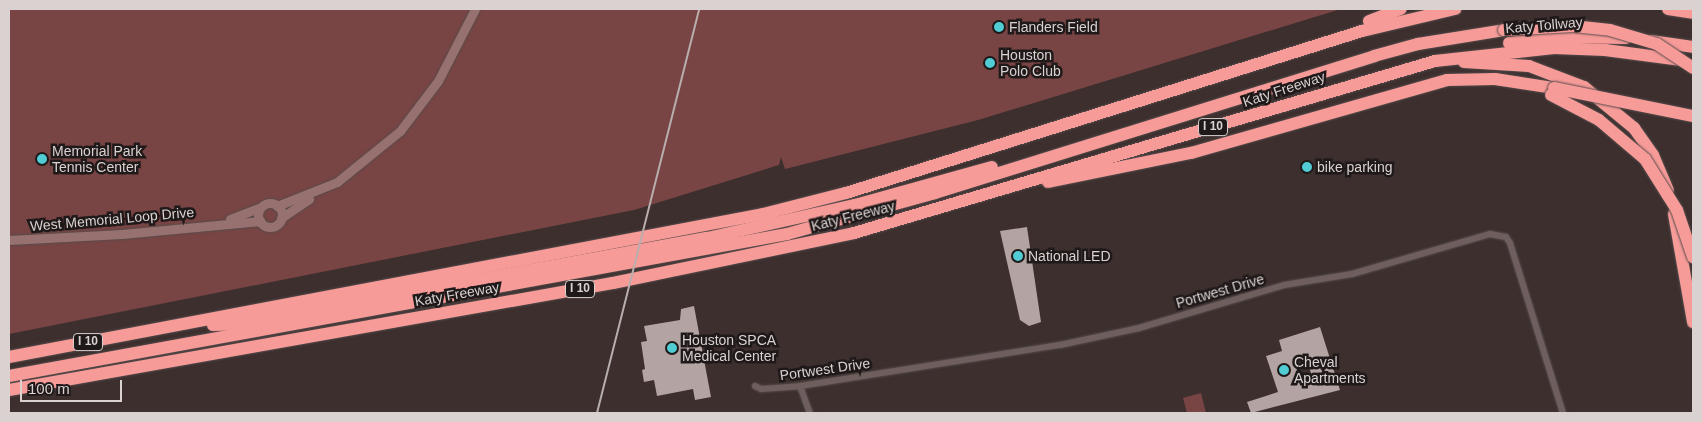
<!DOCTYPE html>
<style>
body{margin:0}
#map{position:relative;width:1702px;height:422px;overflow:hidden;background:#3c2f2e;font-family:Helvetica,sans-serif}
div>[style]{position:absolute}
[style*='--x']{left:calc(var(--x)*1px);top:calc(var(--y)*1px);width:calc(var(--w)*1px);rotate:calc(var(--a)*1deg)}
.green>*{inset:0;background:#794544}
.stream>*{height:2px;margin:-1px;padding:0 1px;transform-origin:1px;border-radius:1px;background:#43080e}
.building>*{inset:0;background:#b3a3a2}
.roads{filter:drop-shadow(0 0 1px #564b4b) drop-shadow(0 0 1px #564b4b)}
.street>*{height:6px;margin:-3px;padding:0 3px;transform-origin:3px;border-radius:3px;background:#6e5f5e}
.secondary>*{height:9px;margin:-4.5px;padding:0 4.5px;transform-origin:4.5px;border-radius:4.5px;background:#97716f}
.secondary>.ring{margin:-4.5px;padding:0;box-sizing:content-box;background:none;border:9px solid #97716f;border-radius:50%}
.highway>*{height:12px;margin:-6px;padding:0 6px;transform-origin:6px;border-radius:6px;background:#f79b98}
.rail>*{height:2px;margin:-1px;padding:0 1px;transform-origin:1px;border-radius:1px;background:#b7aead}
.bridges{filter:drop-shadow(0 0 1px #564b4b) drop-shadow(0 0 1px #564b4b)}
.highway-bridge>*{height:12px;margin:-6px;padding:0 6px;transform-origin:6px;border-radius:6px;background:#f79b98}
.dots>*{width:14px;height:14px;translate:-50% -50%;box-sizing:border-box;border:2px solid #1f1919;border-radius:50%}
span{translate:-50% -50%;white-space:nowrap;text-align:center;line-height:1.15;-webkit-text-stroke:5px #1f1919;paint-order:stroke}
.shield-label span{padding:1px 4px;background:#1f1919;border:1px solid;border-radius:4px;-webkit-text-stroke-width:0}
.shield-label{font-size:12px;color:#dad2d1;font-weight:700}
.street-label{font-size:14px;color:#dad2d1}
.poi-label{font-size:14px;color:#dad2d1}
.left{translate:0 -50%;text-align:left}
.frame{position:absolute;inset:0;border:10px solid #dad2d1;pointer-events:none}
.scale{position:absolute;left:20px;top:380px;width:102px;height:22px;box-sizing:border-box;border:2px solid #dad2d1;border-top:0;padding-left:6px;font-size:15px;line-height:18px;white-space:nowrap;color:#dad2d1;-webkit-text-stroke:4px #1f1919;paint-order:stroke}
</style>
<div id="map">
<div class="green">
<i style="clip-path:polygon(9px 9px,1341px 9px,978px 120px,785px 169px,781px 157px,779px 165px,634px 210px,9px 334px)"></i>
<i style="clip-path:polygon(1201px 393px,1206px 413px,1187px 413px,1183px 398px)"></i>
</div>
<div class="stream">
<i style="--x:49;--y:225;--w:135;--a:-4.7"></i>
</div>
<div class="building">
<i style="clip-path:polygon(1027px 227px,1041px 322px,1029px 326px,1020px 320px,1000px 231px)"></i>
<i style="clip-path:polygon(694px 306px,711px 397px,695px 400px,693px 389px,657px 396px,654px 380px,644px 382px,642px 370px,645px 369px,641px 342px,647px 341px,644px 326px,680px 320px,681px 309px)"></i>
<i style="clip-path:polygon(evenodd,1320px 327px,1340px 390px,1251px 413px,1247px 402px,1278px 392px,1266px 356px,1282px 351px,1279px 340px,1320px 327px,1306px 357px,1313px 380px,1301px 384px,1294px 360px,1306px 357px)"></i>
</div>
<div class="roads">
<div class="street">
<i style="--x:755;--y:386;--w:7;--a:27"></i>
<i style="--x:761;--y:389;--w:39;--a:-4"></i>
<i style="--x:800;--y:386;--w:263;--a:-9"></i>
<i style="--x:1060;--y:345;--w:81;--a:-12.1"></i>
<i style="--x:1139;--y:328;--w:151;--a:-16.5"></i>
<i style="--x:1284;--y:285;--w:69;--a:-9.2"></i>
<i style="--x:1352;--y:274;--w:144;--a:-16.2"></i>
<i style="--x:1490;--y:234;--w:16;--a:11"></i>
<i style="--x:1506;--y:237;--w:7;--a:56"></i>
<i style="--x:1510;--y:243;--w:178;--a:72.7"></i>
<i style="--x:800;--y:386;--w:29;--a:70"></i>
</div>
<div class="secondary">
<i class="ring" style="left:258px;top:203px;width:15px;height:15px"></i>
<i style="--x:277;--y:206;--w:65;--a:-21.8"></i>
<i style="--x:337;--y:182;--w:81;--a:-39"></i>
<i style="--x:400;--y:131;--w:63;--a:-52.8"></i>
<i style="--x:438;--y:81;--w:81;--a:-62.8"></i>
<i style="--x:281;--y:218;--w:34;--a:-34"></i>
<i style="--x:230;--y:219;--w:33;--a:-21"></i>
<i style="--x:9;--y:240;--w:113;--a:-3"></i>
<i style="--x:122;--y:234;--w:139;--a:-5.4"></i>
</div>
<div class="highway">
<i style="--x:1668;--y:9;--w:25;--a:9"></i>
<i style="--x:1369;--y:21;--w:34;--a:-21"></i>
<i style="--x:1651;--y:41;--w:42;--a:8.1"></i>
<i style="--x:1509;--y:43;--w:52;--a:-6.6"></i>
<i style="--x:1561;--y:37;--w:65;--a:0.9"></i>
<i style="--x:1464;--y:62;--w:65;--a:3.5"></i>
<i style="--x:1529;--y:66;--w:59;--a:20.9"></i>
<i style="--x:1584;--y:87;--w:65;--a:39.4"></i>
<i style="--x:1634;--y:128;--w:33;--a:55"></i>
<i style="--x:1653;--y:155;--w:38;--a:67"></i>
<i style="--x:1048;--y:182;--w:146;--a:-11.5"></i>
<i style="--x:1191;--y:153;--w:266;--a:-15.9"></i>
<i style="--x:1447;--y:80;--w:48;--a:-1.2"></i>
<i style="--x:1495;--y:79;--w:60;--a:8.7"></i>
<i style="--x:1674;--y:214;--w:110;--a:80"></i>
<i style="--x:213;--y:325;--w:24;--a:-2"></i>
<i style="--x:237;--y:324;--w:478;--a:-10.4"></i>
<i style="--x:707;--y:238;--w:152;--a:-12.6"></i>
<i style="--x:855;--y:205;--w:142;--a:-15.5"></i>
<i style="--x:9;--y:357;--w:767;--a:-10.74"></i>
<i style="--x:763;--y:214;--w:86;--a:-14.2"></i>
<i style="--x:846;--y:193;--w:541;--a:-17.43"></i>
<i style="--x:1362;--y:31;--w:96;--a:-13.3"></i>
<i style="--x:9;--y:376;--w:791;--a:-10.34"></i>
<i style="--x:787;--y:234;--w:154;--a:-15.5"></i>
<i style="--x:935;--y:193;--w:460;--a:-17.3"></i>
<i style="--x:1374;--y:56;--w:46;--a:-15.3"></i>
<i style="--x:1418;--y:44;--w:87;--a:-9.2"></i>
<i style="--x:9;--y:390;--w:613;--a:-10.05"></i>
<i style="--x:613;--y:283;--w:246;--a:-11.7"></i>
<i style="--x:854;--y:233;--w:606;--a:-16.49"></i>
<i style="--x:1435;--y:61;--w:120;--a:-6.2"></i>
<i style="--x:1554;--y:48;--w:51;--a:2.2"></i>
<i style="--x:1605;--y:50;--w:77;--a:7.5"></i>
</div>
</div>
<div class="rail">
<i style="--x:597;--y:413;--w:417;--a:-75.8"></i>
</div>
<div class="bridges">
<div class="highway-bridge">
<i style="--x:1504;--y:30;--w:69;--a:-3.3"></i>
<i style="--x:1573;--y:26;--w:37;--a:6"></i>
<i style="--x:1610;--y:30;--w:49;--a:16.6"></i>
<i style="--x:1657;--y:44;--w:43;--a:33.7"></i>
<i style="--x:1554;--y:88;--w:142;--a:11.4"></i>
<i style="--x:1551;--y:95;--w:54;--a:27.5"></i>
<i style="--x:1599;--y:120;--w:60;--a:40.3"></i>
<i style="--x:1645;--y:159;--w:60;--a:57.9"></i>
<i style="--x:1677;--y:210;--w:50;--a:71.2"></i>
</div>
</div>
<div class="dots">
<i style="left:999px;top:27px;background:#51ccd5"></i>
<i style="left:990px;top:63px;background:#51ccd5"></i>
<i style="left:42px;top:159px;background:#51ccd5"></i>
<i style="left:1307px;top:167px;background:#51ccd5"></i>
<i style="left:1018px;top:256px;background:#51ccd5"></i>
<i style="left:672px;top:348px;background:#51ccd5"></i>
<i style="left:1284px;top:370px;background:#51ccd5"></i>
</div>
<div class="shield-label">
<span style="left:1213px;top:127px">I 10</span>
<span style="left:580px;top:289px">I 10</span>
<span style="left:88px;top:342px">I 10</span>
</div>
<div class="street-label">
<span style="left:1544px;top:25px;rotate:-5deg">Katy Tollway</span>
<span style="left:1284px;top:89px;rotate:-18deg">Katy Freeway</span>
<span style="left:853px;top:216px;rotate:-14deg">Katy Freeway</span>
<span style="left:112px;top:219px;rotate:-5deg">West Memorial Loop Drive</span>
<span style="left:1220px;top:291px;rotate:-16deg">Portwest Drive</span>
<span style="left:457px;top:294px;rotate:-10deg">Katy Freeway</span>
<span style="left:825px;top:369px;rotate:-8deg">Portwest Drive</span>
</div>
<div class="poi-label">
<span class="left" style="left:1009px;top:27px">Flanders Field</span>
<span class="left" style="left:1000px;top:63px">Houston<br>Polo Club</span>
<span class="left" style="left:52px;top:159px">Memorial Park<br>Tennis Center</span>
<span class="left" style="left:1317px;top:167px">bike parking</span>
<span class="left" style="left:1028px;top:256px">National LED</span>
<span class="left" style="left:682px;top:348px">Houston SPCA<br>Medical Center</span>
<span class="left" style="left:1294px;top:370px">Cheval<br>Apartments</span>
</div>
<div class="frame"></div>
<div class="scale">100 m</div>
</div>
